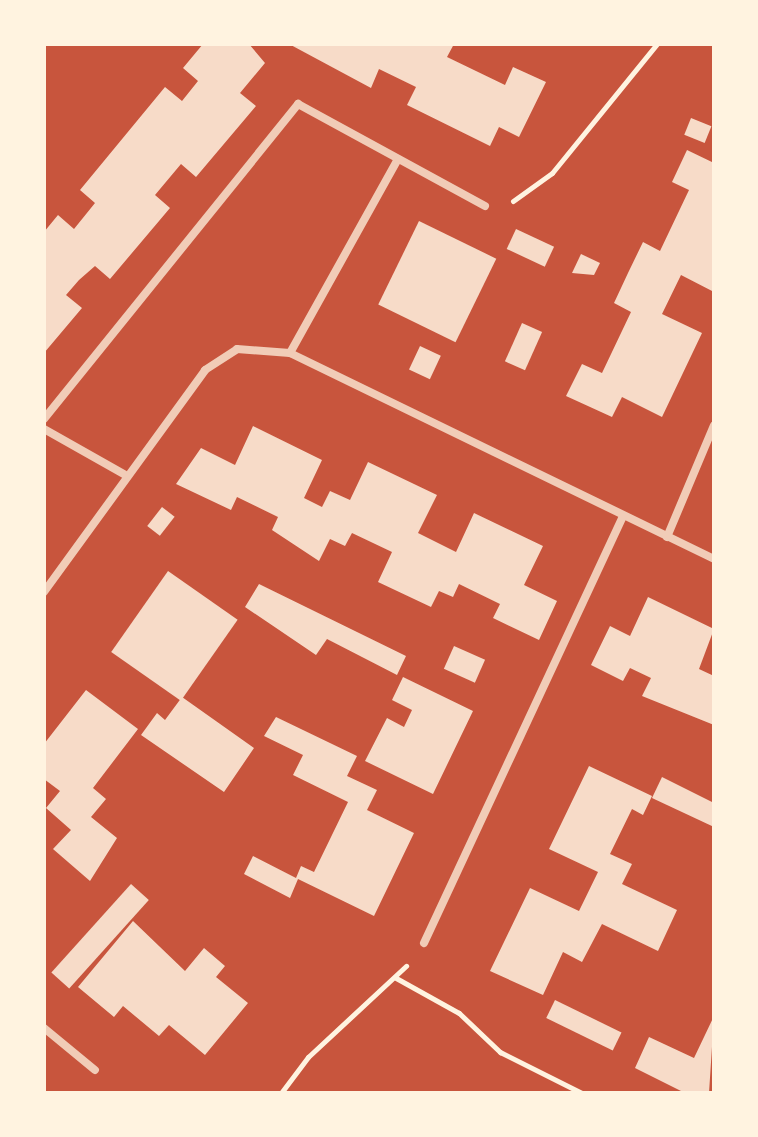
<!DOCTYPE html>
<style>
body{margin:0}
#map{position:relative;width:758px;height:1137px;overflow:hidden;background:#c8553d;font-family:"Playfair Display",serif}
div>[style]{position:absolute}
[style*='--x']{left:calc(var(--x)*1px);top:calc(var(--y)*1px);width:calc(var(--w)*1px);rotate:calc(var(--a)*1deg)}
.building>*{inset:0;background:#f7dbc8;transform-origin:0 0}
.path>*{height:5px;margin:-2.5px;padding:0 2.5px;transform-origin:2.5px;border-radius:2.5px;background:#fff3e0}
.minor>*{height:8px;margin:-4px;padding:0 4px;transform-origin:4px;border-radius:4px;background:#f1ccb7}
span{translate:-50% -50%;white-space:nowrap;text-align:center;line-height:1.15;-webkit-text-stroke:7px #fff3e0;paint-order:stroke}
.frame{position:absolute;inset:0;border:46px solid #fff3e0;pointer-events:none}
</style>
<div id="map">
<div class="building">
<i style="clip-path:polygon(203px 44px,249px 44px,265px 63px,240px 93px,256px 106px,196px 177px,181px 164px,155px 195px,170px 208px,110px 279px,95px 266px,79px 280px,66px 295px,82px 308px,44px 353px,44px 232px,58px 215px,74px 229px,95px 203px,80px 190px,165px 87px,182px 101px,198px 81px,183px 68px)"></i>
<i style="clip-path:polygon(289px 44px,454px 44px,447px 57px,505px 85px,513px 67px,546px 82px,519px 137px,499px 127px,490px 146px,407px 105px,416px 87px,379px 69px,371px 88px)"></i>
<i style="left:691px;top:118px;width:22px;height:18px;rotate:22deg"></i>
<i style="clip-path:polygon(687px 150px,714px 163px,714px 292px,681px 275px,662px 314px,702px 333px,662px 417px,622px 397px,612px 417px,566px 396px,582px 364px,602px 373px,631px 312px,614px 303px,628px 273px,643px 242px,660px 251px,689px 190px,672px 182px)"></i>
<i style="left:419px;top:221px;width:86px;height:93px;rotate:26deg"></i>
<i style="left:516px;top:229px;width:42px;height:22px;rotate:25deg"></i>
<i style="clip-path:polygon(581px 254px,600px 263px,594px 275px,572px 273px)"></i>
<i style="left:522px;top:323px;width:22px;height:42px;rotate:24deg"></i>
<i style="left:420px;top:346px;width:23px;height:26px;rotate:25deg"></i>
<i style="clip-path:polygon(253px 426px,322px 460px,304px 498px,322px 507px,330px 491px,350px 500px,368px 462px,437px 495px,418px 533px,456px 552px,474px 513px,543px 546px,524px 585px,557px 601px,539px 640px,493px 618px,500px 604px,459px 584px,453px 597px,439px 591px,431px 607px,378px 582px,392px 552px,352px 533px,345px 546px,330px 539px,319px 561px,272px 530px,278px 517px,237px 497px,231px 510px,176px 484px,201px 448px,235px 465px)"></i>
<i style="left:162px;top:507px;width:16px;height:24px;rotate:38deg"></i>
<i style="left:168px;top:571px;width:85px;height:99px;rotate:35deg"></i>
<i style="clip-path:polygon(259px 584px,406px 656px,397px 675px,327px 639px,316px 655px,245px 607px)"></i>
<i style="clip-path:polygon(648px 597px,714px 629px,699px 669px,714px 676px,714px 725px,642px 696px,651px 678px,630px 668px,623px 681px,591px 665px,610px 626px,630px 636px)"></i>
<i style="left:454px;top:646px;width:34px;height:25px;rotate:24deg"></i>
<i style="clip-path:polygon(403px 677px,473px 711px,433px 794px,365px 761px,387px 718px,404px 727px,412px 710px,392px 700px)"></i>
<i style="clip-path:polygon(86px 690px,138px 729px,93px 788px,106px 799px,91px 817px,117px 838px,90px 881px,53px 849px,71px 830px,46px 808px,60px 791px,44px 779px,44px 744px)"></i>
<i style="clip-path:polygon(182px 697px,254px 748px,224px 792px,141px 735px,157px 713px,165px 720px)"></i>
<i style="clip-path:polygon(276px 717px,357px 756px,347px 776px,377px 790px,367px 810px,414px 833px,374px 916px,298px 879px,290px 898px,244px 874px,253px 856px,296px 878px,301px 866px,314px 872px,348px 802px,293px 775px,303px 755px,264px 736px)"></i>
<i style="clip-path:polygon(589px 766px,652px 796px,643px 815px,632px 809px,610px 854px,632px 864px,622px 884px,677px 910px,658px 951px,602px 924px,582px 962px,563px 952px,543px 995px,490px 971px,530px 888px,579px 911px,598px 872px,549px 849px)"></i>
<i style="clip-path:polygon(662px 777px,714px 803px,714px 827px,652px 798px)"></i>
<i style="left:131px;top:884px;width:24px;height:119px;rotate:42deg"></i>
<i style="clip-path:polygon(133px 921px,185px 971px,204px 948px,225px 966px,216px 977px,248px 1003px,205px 1055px,169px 1025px,159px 1036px,123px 1006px,114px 1017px,78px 987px)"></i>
<i style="left:555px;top:1000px;width:74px;height:20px;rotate:26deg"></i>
<i style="clip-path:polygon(714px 1016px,709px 1093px,685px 1093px,635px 1068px,649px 1037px,694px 1058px)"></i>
</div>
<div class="path">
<i style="--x:513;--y:201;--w:48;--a:-35.7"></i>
<i style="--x:552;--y:173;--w:166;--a:-50.9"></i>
<i style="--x:396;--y:978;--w:72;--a:29.1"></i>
<i style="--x:459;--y:1013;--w:57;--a:43.6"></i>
<i style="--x:500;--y:1052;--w:92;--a:26.6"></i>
<i style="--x:281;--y:1093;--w:45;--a:-53.1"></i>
<i style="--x:308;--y:1057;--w:134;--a:-42.9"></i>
</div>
<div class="minor">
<i style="--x:290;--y:353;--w:222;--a:-60.9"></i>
<i style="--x:44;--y:419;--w:405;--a:-51.1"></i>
<i style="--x:298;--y:104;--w:213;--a:28.6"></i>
<i style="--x:44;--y:429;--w:92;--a:29.4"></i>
<i style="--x:667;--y:537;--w:121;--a:-67.2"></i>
<i style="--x:44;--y:592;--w:274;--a:-54"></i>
<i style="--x:205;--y:370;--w:38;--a:-33"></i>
<i style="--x:237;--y:349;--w:53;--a:4.3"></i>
<i style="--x:290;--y:353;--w:471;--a:25.9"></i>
<i style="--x:424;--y:943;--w:470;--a:-65"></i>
<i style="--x:44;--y:1028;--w:66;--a:39.5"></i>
</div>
<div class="frame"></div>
</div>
